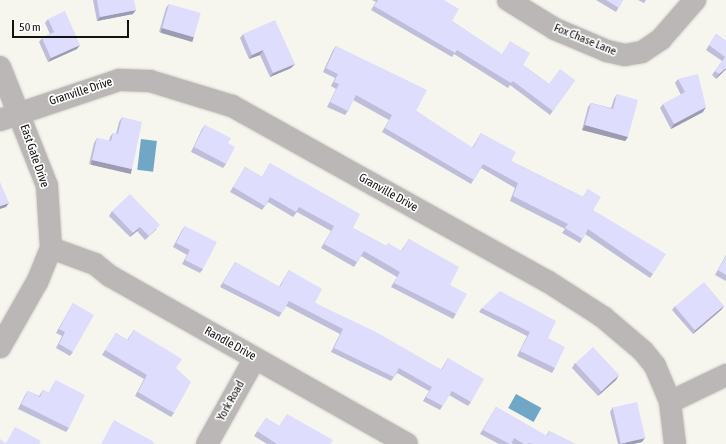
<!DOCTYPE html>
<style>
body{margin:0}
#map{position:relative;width:726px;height:444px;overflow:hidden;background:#f6f5ee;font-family:"Asap Condensed",sans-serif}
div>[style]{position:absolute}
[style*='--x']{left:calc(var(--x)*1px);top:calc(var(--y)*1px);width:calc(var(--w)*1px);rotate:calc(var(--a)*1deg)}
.water>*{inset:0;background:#70a7c6;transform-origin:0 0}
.roads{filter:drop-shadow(0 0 1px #d2d1ca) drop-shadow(0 0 1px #d2d1ca)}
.minor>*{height:22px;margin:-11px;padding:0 11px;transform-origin:11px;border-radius:11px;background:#bab7b6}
.wall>*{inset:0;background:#bfbeda}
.shaded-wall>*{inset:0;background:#9b9bb1;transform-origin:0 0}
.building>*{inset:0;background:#deddfd;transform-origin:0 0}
span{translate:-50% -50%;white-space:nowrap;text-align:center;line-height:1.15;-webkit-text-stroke:3.5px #fff;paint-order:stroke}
.street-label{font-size:12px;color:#121210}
.scale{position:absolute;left:12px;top:20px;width:117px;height:18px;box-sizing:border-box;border:2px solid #121210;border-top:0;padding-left:5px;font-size:12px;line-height:14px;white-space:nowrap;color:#121210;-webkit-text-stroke:3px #fff;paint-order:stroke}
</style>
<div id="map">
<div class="water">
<i style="left:141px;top:139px;width:16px;height:31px;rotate:7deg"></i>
<i style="left:516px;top:394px;width:29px;height:16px;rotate:29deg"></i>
</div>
<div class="roads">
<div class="minor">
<i style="--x:508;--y:0;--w:55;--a:31.7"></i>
<i style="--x:555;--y:29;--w:56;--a:22.9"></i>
<i style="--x:607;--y:51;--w:18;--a:13"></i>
<i style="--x:625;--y:55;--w:17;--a:-10"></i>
<i style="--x:642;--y:52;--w:23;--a:-34"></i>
<i style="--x:661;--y:39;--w:52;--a:-48.9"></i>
<i style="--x:0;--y:67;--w:128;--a:68.4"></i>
<i style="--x:47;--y:186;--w:62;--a:86.3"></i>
<i style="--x:51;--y:248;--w:37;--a:112"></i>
<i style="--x:37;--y:282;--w:75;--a:119.6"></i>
<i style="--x:0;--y:120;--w:126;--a:-18.6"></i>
<i style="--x:119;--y:80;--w:31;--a:2"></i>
<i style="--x:150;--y:81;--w:86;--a:17"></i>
<i style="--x:232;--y:106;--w:360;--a:29.1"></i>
<i style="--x:547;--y:281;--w:67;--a:32.7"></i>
<i style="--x:603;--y:317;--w:52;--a:40.4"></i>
<i style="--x:643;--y:351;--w:19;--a:51"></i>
<i style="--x:655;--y:366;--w:39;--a:67"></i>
<i style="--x:670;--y:402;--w:42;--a:83.2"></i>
<i style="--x:51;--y:248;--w:47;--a:20"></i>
<i style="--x:95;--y:264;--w:19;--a:39"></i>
<i style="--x:110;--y:276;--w:341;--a:29.5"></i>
<i style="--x:670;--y:402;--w:62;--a:-25.7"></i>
<i style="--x:207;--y:444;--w:98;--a:-60.8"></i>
</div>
</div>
<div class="wall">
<i style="clip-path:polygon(93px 0,134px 0,133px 14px,97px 21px)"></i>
<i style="clip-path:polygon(372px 0,444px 0,452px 21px,501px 54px,523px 65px,549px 84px,575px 80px,550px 115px,510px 85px,508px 88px,454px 54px,452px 57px,371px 10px,376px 2px)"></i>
<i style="clip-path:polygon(596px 0,623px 0,616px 12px)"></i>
<i style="clip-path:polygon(638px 0,646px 0,644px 3px)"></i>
<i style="clip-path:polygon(169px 4px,194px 37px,191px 41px,159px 32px,166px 8px)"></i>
<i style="clip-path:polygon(48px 19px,77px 49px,48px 62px,39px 42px,42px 38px,50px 34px,45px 23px)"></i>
<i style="clip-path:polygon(243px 34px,295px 64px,291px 68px,270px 77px,260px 55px,249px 59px,240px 38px)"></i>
<i style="clip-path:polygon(716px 34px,726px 41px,726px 69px,716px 79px,712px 75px,722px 61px,706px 50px)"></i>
<i style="clip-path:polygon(336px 46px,416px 111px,472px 148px,481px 133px,511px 161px,583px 197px,588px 189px,593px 210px,653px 274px,650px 278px,585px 234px,580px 243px,562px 233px,565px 229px,510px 201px,515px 188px,481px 168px,471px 184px,382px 132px,389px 120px,353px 100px,348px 111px,345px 115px,327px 107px,336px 89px,331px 86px,335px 78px,323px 72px,333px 50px)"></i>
<i style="clip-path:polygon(678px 79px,703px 112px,671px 129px,660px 108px,663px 104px,681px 95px,675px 83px)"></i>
<i style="clip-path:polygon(617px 94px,628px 137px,625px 141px,582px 130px,588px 107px,591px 103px,611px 108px,614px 99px)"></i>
<i style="clip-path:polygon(122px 117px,132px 169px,129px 173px,89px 164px,94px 143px,97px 138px,109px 141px,110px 137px,113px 133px,116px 134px,119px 122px)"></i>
<i style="clip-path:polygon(205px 125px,228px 143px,226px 164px,223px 168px,191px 152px,202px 129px)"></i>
<i style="clip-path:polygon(270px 163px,353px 228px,386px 246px,401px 251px,409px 239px,450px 285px,456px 314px,453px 319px,391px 287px,397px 277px,361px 256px,354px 267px,321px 248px,331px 231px,297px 212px,293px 217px,268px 202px,262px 210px,230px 192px,245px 167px,262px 177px)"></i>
<i style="clip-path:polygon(112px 211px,157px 229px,145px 240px,137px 231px,130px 237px,109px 216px)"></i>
<i style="clip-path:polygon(185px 226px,203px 269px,200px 273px,182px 264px,187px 255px,173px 247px,182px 230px)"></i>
<i style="clip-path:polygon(726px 255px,726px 281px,715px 275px)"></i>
<i style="clip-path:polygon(235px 262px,279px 287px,289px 270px,315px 303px,441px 370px,448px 358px,471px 402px,468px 406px,449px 395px,440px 410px,423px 401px,429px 391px,397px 373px,391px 381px,331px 352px,340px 334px,286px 306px,279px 317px,220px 287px)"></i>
<i style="clip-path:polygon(73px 303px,73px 352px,70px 356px,56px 348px,62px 336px,56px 333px)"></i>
<i style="clip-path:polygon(675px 306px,724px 306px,721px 310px,693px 334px,672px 310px)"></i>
<i style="clip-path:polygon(482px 308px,548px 338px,555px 368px,552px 373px,517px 356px,527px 336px,479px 312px)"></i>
<i style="clip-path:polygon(134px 330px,176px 368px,174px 413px,171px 417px,135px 396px,144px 379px,102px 355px,116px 333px,127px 340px)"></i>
<i style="clip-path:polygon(575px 363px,616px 380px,598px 396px,572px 368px)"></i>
<i style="clip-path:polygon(56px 380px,69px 428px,66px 432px,18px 409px,25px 395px,28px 391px,39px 396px,43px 390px,49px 393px,53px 385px)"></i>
<i style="clip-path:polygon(496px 407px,546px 436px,549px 431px,575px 444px,513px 444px,511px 443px,511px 444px,499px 444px,480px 434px)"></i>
<i style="clip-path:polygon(613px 407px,642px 442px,633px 444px,618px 444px,610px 412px)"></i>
<i style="clip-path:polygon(266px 418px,279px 426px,330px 444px,267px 444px,254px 436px)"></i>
</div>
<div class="shaded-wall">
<i style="clip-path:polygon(136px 10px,133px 14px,97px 21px,100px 17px)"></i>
<i style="left:162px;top:28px;width:33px;height:5px;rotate:16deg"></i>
<i style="clip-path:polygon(80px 45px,77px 49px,48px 62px,51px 58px)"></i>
<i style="clip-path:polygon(263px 50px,260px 55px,249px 59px,252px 55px)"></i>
<i style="clip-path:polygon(295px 64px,291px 68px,270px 77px,273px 73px)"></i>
<i style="clip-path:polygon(726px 68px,726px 69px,716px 79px,719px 74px)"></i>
<i style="clip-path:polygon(706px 107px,703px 112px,671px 129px,674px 124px)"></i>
<i style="clip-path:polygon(585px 125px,628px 137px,625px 141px,582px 130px)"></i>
<i style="left:92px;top:160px;width:41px;height:5px;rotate:13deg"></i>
<i style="clip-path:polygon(9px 203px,6px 207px,0 209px,0 206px)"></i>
<i style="clip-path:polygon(140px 227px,137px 231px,130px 237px,133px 233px)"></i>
<i style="clip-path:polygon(724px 306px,721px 310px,693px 334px,696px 330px)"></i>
<i style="clip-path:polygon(619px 375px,616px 380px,598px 396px,601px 392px)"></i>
<i style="clip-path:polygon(645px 438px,642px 442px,633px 444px,621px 444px,622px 443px)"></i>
</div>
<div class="building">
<i style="clip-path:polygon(97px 0,134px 0,136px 10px,100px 17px)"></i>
<i style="clip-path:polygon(378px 0,444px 0,459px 9px,452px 21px,502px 54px,510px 41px,530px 53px,523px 65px,549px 84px,560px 69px,575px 80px,553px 111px,513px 81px,511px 83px,457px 50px,455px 53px,374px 6px)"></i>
<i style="clip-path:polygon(606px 0,623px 0,619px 8px)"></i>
<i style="left:169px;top:4px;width:33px;height:25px;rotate:16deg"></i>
<i style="clip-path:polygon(65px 11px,80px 45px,51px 58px,42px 38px,54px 32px,48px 19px)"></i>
<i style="clip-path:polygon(275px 20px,295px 64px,273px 73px,263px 50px,252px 55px,243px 34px)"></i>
<i style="clip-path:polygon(716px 34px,726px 41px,726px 68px,719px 74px,715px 71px,725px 57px,709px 45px)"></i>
<i style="clip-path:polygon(336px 46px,427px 90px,416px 111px,473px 148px,481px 133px,516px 152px,511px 161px,583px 197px,588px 189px,601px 197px,593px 210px,666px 254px,653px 274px,588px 229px,583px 239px,565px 228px,568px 224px,513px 196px,518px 183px,483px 164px,474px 180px,385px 128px,392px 115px,356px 95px,348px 111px,330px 102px,339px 84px,334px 82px,338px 74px,326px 68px)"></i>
<i style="clip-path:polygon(698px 74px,706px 107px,674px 124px,663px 104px,685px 92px,678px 79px)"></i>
<i style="clip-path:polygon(617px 94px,638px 100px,628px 137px,585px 125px,591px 103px,613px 109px)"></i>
<i style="clip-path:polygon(122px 117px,142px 122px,132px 169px,92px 160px,97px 138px,111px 141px,113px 133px,118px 134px)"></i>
<i style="clip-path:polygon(205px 125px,231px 138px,228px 143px,235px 147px,226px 164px,194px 147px)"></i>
<i style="clip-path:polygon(270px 163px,360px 214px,353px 228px,386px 246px,388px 243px,402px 251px,409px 239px,459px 267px,450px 285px,467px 294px,456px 314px,394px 283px,400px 272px,364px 251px,357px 262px,324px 244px,334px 226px,299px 207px,296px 212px,270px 197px,265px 206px,233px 187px,245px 167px,262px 177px)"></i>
<i style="clip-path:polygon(0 182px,9px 203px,0 206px)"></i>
<i style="clip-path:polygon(130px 194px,160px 225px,149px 236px,140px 227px,133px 233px,112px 211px)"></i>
<i style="clip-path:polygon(185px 226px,217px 242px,203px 269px,185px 260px,190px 250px,176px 243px)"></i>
<i style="clip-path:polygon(726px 256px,726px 275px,718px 270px)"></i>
<i style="clip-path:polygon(235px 262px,280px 287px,289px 270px,322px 289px,315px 303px,376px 332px,442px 370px,448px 358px,484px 379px,471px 402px,452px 391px,443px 406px,426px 397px,432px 387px,399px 368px,394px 377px,334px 348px,343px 329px,289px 301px,282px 313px,223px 283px)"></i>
<i style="left:704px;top:282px;width:31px;height:38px;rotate:50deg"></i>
<i style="clip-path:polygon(500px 291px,556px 321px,548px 338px,565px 347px,555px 368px,520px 351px,530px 332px,482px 308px)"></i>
<i style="clip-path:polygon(73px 303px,94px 315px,73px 352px,59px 344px,65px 332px,59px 329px)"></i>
<i style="clip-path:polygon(134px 330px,182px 359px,176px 368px,191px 382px,174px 413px,138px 392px,147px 375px,105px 350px,116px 333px,128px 340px)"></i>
<i style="left:593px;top:347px;width:38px;height:24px;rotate:47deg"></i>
<i style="clip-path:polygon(56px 380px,85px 395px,69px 428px,21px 404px,28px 391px,40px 397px,43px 390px,49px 393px)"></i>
<i style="left:637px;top:402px;width:37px;height:25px;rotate:77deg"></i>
<i style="clip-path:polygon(496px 407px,547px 436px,549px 431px,575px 444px,532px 444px,529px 443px,528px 444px,524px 444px,514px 438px,511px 444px,510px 444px,483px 430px)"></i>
<i style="clip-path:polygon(287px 414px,333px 440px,330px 444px,277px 444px,257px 431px,266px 418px,279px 426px)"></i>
<i style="clip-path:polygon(114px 420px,154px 442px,153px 444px,101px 444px)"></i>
<i style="clip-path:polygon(15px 427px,41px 441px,39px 444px,0 444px,0 439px,6px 443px)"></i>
</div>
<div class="street-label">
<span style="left:585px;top:40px;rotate:22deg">Fox Chase Lane</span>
<span style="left:81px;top:92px;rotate:-18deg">Granville Drive</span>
<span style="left:34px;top:156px;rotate:71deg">East Gate Drive</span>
<span style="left:388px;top:193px;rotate:29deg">Granville Drive</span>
<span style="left:230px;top:344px;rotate:29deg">Randle Drive</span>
<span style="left:231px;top:401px;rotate:-61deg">York Road</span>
</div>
<div class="scale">50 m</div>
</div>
